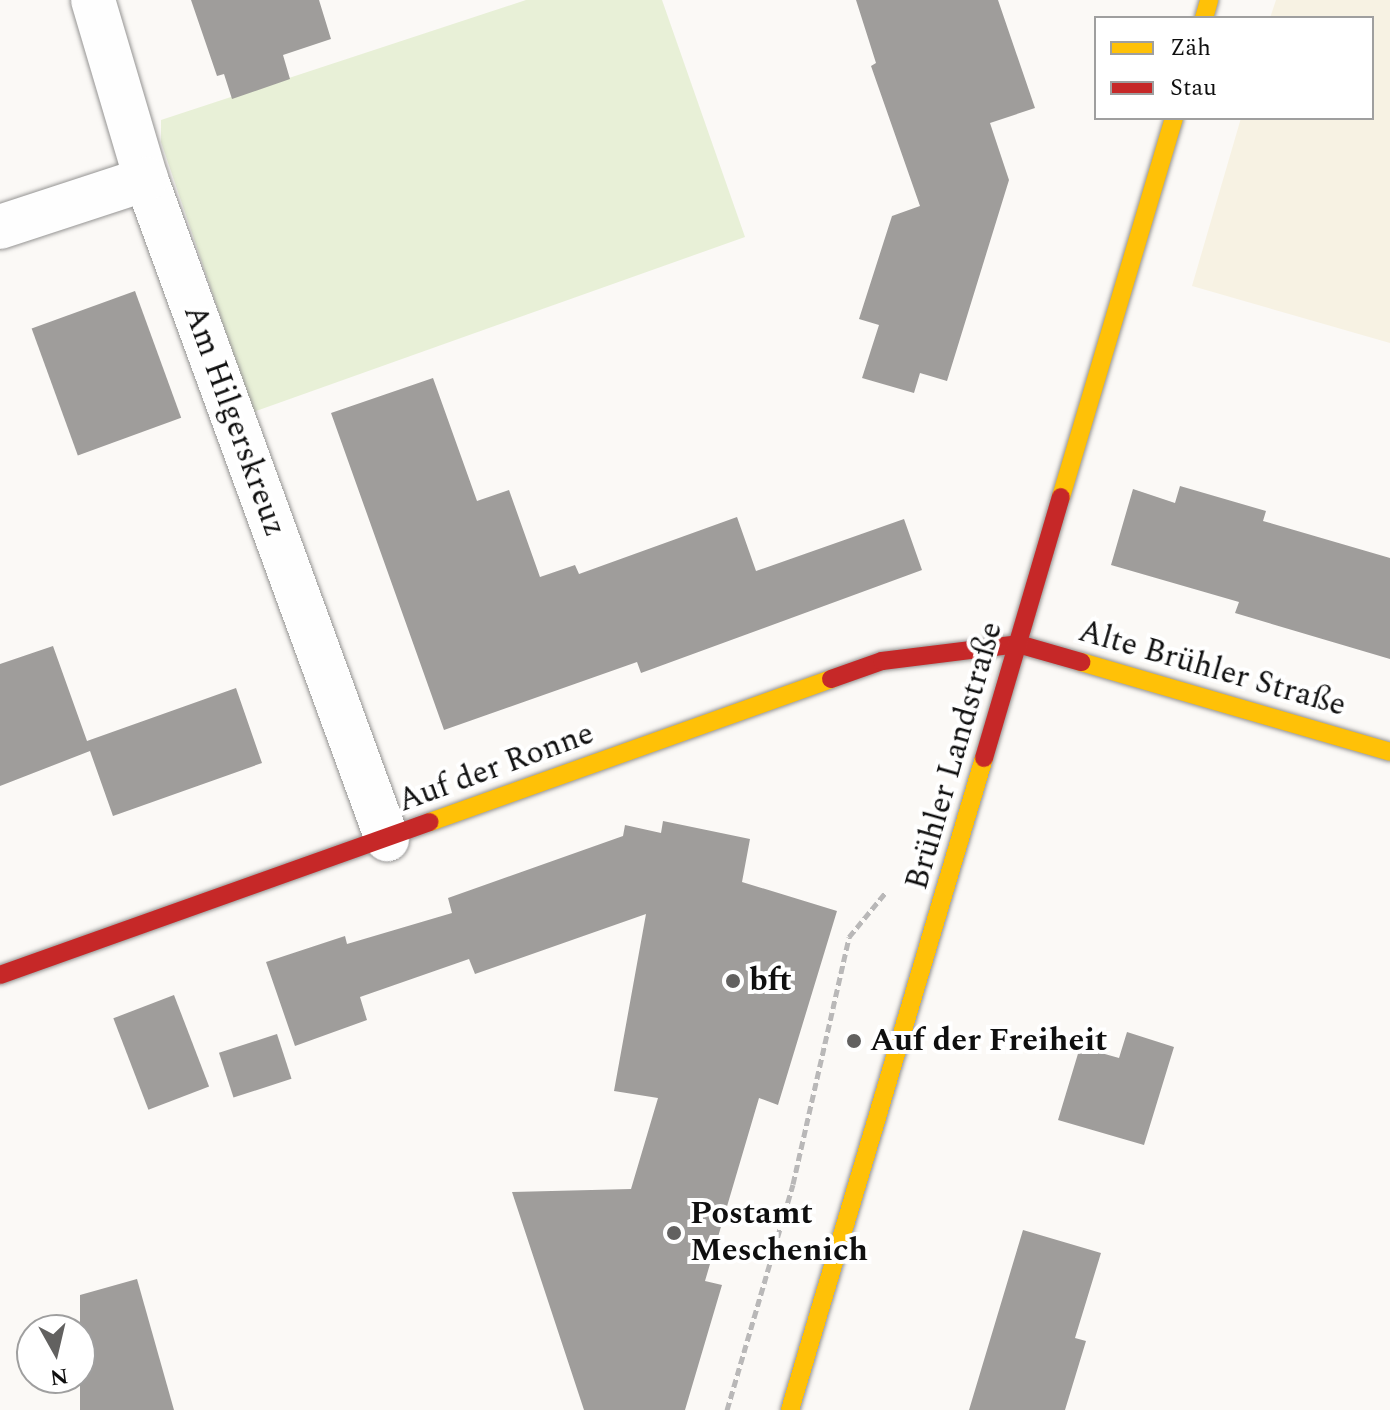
<!DOCTYPE html>
<meta charset="utf-8">
<style>
body{margin:0}
#map{position:relative;width:1390px;height:1410px;overflow:hidden;background:#fbf9f6;font-family:Spectral,serif}
div>[style]{position:absolute}
[style*='--x']{left:calc(var(--x)*1px);top:calc(var(--y)*1px);width:calc(var(--w)*1px);rotate:calc(var(--a)*1deg)}
.farmland>*{inset:0;background:#f7f2e3}
.green>*{inset:0;background:#e8f0d7}
.building>*{inset:0;background:#9f9d9b;transform-origin:0 0}
.path>*{height:5px;margin-top:-2.5px;transform-origin:0;background:repeating-linear-gradient(90deg,#b9b8b8 0 8px,transparent 0 12px)}
.roads{filter:drop-shadow(0 0 2px #959493) drop-shadow(0 0 2px #959493)}
.street>*{height:44px;margin:-22px;padding:0 22px;transform-origin:22px;border-radius:22px;background:#fefefe}
.slow>*{height:18px;margin:-9px;padding:0 9px;transform-origin:9px;border-radius:9px;background:#ffc107}
.jam>*{height:18px;margin:-9px;padding:0 9px;transform-origin:9px;border-radius:9px;background:#c62828}
.dots>*{width:22px;height:22px;translate:-50% -50%;box-sizing:border-box;border:4px solid #fff;border-radius:50%}
span{translate:-50% -50%;white-space:nowrap;text-align:center;line-height:1.15;-webkit-text-stroke:8px #fff;paint-order:stroke}
.street-label{font-size:32px;color:#0f0f0f}
.poi-label{font-size:32px;color:#0f0f0f;font-weight:700}
.left{translate:0 -50%;text-align:left}
.legend{position:absolute;left:1094px;top:16px;width:280px;height:104px;box-sizing:border-box;background:#fff;border:2px solid #9f9f9f;margin:0;padding:10px 14px;list-style:none;font-size:24px;color:#0f0f0f}
.legend li{display:flex;align-items:center;gap:16px;height:40px}
.legend b{width:40px;border:2px solid #9f9f9f}
.north{position:absolute;left:16px;top:1314px;width:80px;height:80px;box-sizing:border-box;background:#fff;border:2px solid #9f9f9f;border-radius:50%;rotate:172deg;font-size:22px;font-weight:700;line-height:32px;text-align:center;color:#0f0f0f}
.north::after{content:'';display:block;margin:auto;width:28px;height:36px;background:#626160;clip-path:polygon(50% 0,100% 100%,50% 72%,0 100%)}
</style>
<div id="map">
<div class="farmland">
<i style="clip-path:polygon(1276px 0,1390px 0,1390px 343px,1192px 286px,1241px 118px,1372px 118px,1372px 18px,1270px 18px)"></i>
</div>
<div class="green">
<i style="clip-path:polygon(526px 0,662px 0,745px 237px,253px 412px,161px 142px,161px 120px)"></i>
</div>
<div class="building">
<i style="clip-path:polygon(191px 0,319px 0,331px 39px,283px 55px,290px 79px,232px 99px,224px 74px,217px 76px)"></i>
<i style="clip-path:polygon(856px 0,998px 0,1035px 108px,990px 123px,1009px 180px,947px 381px,920px 373px,914px 393px,862px 378px,879px 325px,859px 319px,892px 216px,920px 206px,871px 66px,876px 63px)"></i>
<i style="left:135px;top:291px;width:135px;height:110px;rotate:70deg"></i>
<i style="clip-path:polygon(433px 378px,477px 501px,509px 490px,540px 577px,575px 565px,579px 574px,737px 517px,756px 571px,904px 519px,922px 570px,641px 673px,637px 662px,444px 730px,331px 413px)"></i>
<i style="clip-path:polygon(1180px 486px,1266px 511px,1263px 521px,1390px 558px,1390px 659px,1235px 613px,1239px 602px,1111px 565px,1133px 489px,1175px 503px)"></i>
<i style="clip-path:polygon(53px 646px,87px 741px,236px 688px,262px 763px,113px 816px,90px 751px,0 786px,0 664px)"></i>
<i style="clip-path:polygon(663px 821px,750px 839px,742px 882px,837px 911px,778px 1105px,759px 1098px,705px 1281px,722px 1285px,685px 1410px,584px 1410px,512px 1192px,631px 1189px,658px 1098px,614px 1091px,646px 914px,475px 974px,469px 959px,360px 997px,367px 1020px,295px 1046px,266px 962px,345px 936px,347px 944px,452px 913px,448px 898px,623px 836px,625px 825px,661px 833px)"></i>
<i style="left:174px;top:995px;width:98px;height:65px;rotate:69deg"></i>
<i style="clip-path:polygon(1127px 1032px,1174px 1047px,1144px 1145px,1058px 1120px,1080px 1047px,1119px 1058px)"></i>
<i style="left:277px;top:1034px;width:47px;height:61px;rotate:72deg"></i>
<i style="clip-path:polygon(1023px 1230px,1101px 1253px,1075px 1338px,1086px 1341px,1065px 1410px,969px 1410px)"></i>
<i style="clip-path:polygon(137px 1279px,174px 1410px,80px 1410px,80px 1295px)"></i>
</div>
<div class="path">
<i style="--x:727;--y:1410;--w:235;--a:-73.7"></i>
<i style="--x:793;--y:1184;--w:253;--a:-77.2"></i>
<i style="--x:849;--y:937;--w:58;--a:-50.6"></i>
</div>
<div class="roads">
<div class="street">
<i style="--x:93;--y:0;--w:187;--a:73.5"></i>
<i style="--x:146;--y:179;--w:703;--a:69.94"></i>
<i style="--x:0;--y:227;--w:154;--a:-18.2"></i>
</div>
<div class="slow">
<i style="--x:1204;--y:18;--w:19;--a:-74"></i>
<i style="--x:1061;--y:497;--w:395;--a:-73.4"></i>
<i style="--x:1081;--y:662;--w:322;--a:16.2"></i>
<i style="--x:430;--y:822;--w:426;--a:-19.6"></i>
<i style="--x:790;--y:1410;--w:680;--a:-73.43"></i>
</div>
<div class="jam">
<i style="--x:831;--y:679;--w:54;--a:-19.4"></i>
<i style="--x:882;--y:661;--w:137;--a:-7.1"></i>
<i style="--x:1018;--y:644;--w:66;--a:15.9"></i>
<i style="--x:984;--y:758;--w:272;--a:-73.6"></i>
<i style="--x:0;--y:975;--w:456;--a:-19.6"></i>
</div>
</div>
<div class="dots">
<i style="left:733px;top:981px;background:#626160"></i>
<i style="left:854px;top:1041px;background:#626160"></i>
<i style="left:674px;top:1233px;background:#626160"></i>
</div>
<div class="street-label">
<span style="left:234px;top:421px;rotate:70deg">Am Hilgerskreuz</span>
<span style="left:1212px;top:669px;rotate:16deg">Alte Brühler Straße</span>
<span style="left:955px;top:756px;rotate:-74deg">Brühler Landstraße</span>
<span style="left:496px;top:768px;rotate:-20deg">Auf der Ronne</span>
</div>
<div class="poi-label">
<span class="left" style="left:749px;top:981px">bft</span>
<span class="left" style="left:870px;top:1041px">Auf der Freiheit</span>
<span class="left" style="left:690px;top:1233px">Postamt<br>Meschenich</span>
</div>
<ul class="legend">
<li><b style="height:10px;background:#ffc107"></b>Zäh</li>
<li><b style="height:10px;background:#c62828"></b>Stau</li>
</ul>
<div class="north">N</div>
</div>
